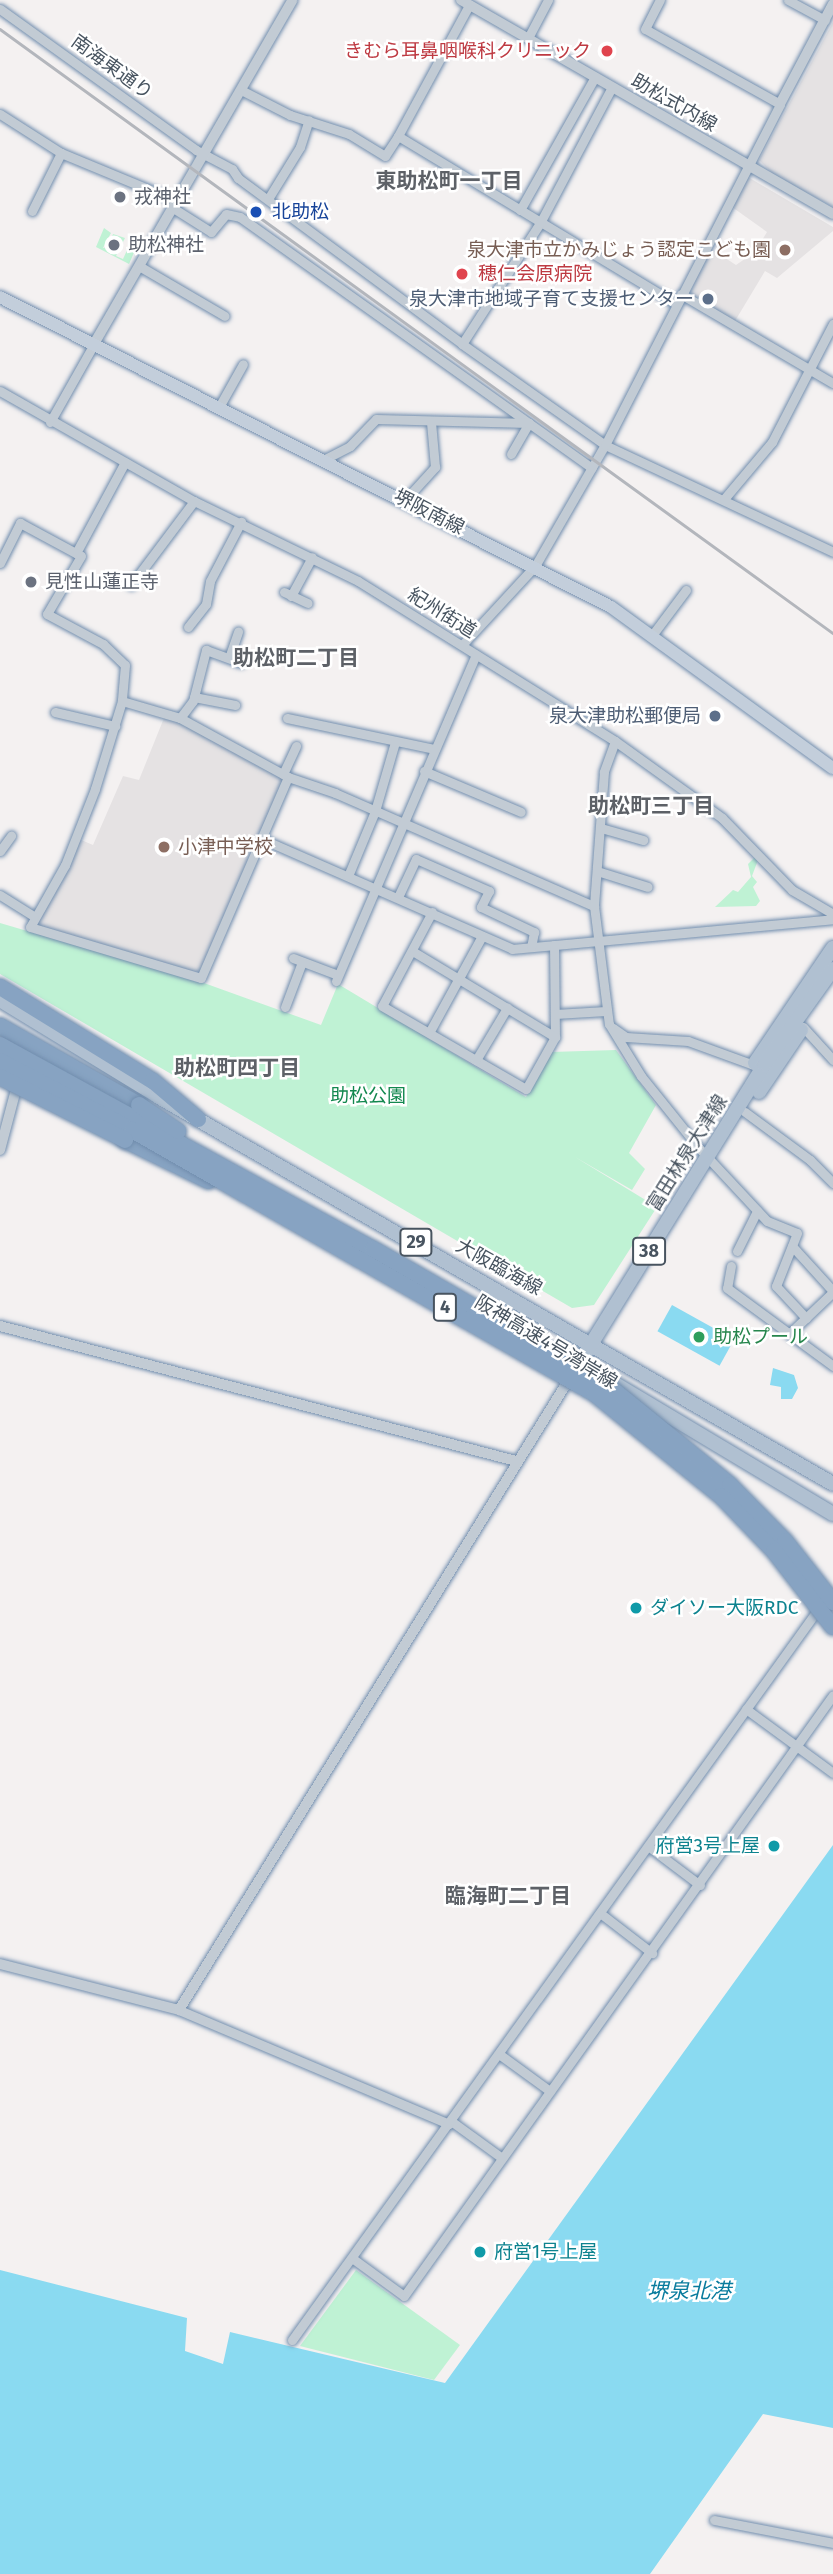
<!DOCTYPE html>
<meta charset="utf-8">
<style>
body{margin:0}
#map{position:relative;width:833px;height:2574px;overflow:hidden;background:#f4f1f1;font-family:"Fira Sans","Noto Sans JP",sans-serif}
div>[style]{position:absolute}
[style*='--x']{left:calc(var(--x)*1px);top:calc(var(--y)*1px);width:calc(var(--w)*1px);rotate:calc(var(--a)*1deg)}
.education>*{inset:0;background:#e5e2e3}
.green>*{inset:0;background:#bff2d4}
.water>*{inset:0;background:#8adaf1;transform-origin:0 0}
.roads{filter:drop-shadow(0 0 2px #728eae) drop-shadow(0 0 2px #728eae)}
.minor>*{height:9px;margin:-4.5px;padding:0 4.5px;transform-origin:4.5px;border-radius:4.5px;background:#c2cbd4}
.tertiary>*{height:10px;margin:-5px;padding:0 5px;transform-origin:5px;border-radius:5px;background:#c2cbd4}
.secondary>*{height:12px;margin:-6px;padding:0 6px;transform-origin:6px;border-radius:6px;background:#c3cedb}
.primary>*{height:14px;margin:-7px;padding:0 7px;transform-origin:7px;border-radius:7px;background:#b0c0d1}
.motorway>*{height:16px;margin:-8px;padding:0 8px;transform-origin:8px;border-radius:8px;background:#87a3c2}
.rail>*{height:2.5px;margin:-1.25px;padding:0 1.25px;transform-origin:1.25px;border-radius:1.25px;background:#b3b6bc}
.bridges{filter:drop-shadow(0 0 2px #728eae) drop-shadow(0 0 2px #728eae)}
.motorway-bridge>*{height:16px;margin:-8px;padding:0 8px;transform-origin:8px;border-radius:8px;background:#87a3c2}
.dots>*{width:19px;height:19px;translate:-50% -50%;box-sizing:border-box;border:4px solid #fff;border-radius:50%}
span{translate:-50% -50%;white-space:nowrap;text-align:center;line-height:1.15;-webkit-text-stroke:5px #fff;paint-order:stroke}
.shield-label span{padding:2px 5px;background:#fff;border:2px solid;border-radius:5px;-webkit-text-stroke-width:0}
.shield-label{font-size:18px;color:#485460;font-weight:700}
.health-label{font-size:19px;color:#be3a42}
.right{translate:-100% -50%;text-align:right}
.left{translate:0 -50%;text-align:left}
.street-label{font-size:19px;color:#485460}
.worship-label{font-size:19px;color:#5b616d}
.transit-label{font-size:19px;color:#164399}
.education-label{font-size:19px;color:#785e54}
.service-label{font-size:19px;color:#4e5e75}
.park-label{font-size:19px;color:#13884f}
.leisure-label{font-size:19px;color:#27864d}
.culture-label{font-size:19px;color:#0d838f}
.neighbourhood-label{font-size:21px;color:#5d6167;font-weight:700}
.water-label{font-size:21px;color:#077b9d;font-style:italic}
</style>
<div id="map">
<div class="education">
<i style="clip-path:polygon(833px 22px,833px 207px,773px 174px,759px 160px)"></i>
<i style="clip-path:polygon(748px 177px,833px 227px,833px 231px,777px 278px,765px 271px,735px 321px,689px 295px,710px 248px,736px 265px,755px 252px,767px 232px,732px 207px)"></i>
<i style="clip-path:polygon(164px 718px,184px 724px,279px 775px,282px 781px,200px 970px,192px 973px,40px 927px,37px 921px,79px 839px,93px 845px,123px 776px,139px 780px)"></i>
</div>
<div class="green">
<i style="clip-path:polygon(104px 228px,111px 233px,103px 248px,108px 247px,113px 234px,125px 238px,116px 256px,123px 259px,129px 246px,136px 248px,129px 264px,96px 247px)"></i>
<i style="clip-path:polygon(755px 857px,758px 860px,752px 876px,757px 882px,753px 887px,760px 901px,756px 906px,715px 907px,733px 890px,738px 892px,751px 877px,748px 864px)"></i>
<i style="clip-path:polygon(0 923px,204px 983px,321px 1025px,338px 984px,526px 1097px,551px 1052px,616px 1050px,656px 1105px,629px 1153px,645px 1169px,632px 1190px,575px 1157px,657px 1207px,594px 1305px,572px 1308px,0 974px)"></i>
<i style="clip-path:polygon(356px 2270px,460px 2345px,434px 2380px,300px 2346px)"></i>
</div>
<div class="water">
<i style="left:672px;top:1305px;width:71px;height:30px;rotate:29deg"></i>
<i style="clip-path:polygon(773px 1368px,794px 1375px,798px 1388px,792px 1399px,781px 1399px,781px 1387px,770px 1385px)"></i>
<i style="clip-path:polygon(833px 1845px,833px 2428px,763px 2414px,650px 2574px,0 2574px,0 2270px,187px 2318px,185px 2351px,223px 2364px,230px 2332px,445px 2383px)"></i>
</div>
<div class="roads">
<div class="minor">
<i style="--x:788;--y:0;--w:42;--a:28.4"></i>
<i style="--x:0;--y:9;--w:241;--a:35.7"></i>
<i style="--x:196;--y:150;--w:41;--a:27.8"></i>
<i style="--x:232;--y:169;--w:11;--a:56"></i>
<i style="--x:238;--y:178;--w:279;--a:36.5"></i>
<i style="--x:462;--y:344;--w:175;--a:35.2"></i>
<i style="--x:605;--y:445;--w:252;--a:25.1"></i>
<i style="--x:528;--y:38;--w:43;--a:-62.2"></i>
<i style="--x:241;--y:90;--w:55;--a:27"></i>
<i style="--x:290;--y:115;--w:62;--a:17.9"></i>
<i style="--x:349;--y:134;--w:42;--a:31.4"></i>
<i style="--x:385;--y:156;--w:24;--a:-57"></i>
<i style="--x:398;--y:136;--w:325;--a:31.1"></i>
<i style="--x:0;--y:114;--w:72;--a:32.6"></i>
<i style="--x:61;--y:153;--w:126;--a:22.5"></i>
<i style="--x:398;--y:136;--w:149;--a:-61.5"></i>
<i style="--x:268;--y:199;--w:61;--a:-58.4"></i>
<i style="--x:300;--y:147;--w:28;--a:-72"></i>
<i style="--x:173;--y:208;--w:45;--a:32.3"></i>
<i style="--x:211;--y:232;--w:23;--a:-50"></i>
<i style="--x:226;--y:214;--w:14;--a:12"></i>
<i style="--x:240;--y:217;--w:432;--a:35.5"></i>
<i style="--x:520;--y:210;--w:153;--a:-60.6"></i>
<i style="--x:32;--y:211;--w:65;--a:-63.4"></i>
<i style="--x:139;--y:266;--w:99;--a:30.2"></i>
<i style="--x:681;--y:294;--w:176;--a:30.4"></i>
<i style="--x:462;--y:344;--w:144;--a:-57.2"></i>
<i style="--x:540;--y:223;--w:154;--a:-62.1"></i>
<i style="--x:0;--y:391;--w:223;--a:29.6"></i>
<i style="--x:194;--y:501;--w:182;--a:26"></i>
<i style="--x:358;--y:581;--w:303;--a:31.9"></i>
<i style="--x:615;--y:741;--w:132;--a:35.7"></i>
<i style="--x:722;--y:818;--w:100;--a:45.8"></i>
<i style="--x:792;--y:890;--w:48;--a:30.3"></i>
<i style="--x:219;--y:407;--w:49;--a:-60.8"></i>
<i style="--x:50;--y:422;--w:90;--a:-60.6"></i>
<i style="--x:511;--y:454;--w:36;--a:-60"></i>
<i style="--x:325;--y:459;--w:28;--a:-27"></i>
<i style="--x:350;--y:446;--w:37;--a:-46"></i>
<i style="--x:376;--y:419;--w:153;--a:1.5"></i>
<i style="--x:724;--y:499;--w:75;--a:-49.9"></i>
<i style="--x:772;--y:442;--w:133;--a:-62.7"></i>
<i style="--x:405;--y:500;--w:45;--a:-47.7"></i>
<i style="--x:435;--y:467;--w:45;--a:-95.1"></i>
<i style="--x:76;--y:553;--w:103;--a:-61.7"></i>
<i style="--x:0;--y:563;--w:45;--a:-63.4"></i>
<i style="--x:20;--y:523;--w:69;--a:28.4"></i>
<i style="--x:81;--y:556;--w:67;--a:120.4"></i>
<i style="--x:47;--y:614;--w:64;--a:28.2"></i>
<i style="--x:103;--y:644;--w:30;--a:44"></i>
<i style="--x:125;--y:665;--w:36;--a:95"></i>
<i style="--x:122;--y:701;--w:92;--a:107.1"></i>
<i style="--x:95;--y:789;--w:82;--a:111.5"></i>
<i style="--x:65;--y:865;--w:71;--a:119.4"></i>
<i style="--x:30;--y:927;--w:178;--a:16.6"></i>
<i style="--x:201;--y:978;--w:219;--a:-66.6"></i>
<i style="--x:131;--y:585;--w:105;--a:-53.1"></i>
<i style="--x:284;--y:592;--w:26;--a:25"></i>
<i style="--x:291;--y:596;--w:44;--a:-61.7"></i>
<i style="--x:188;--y:627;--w:29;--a:-52"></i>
<i style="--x:206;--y:604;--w:23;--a:-80"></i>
<i style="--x:210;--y:581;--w:67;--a:-62.3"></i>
<i style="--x:653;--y:634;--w:55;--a:-53.1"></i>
<i style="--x:462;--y:645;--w:108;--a:-47.3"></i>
<i style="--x:535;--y:566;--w:140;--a:-60"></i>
<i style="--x:605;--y:445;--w:383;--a:-62.8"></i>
<i style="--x:780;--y:104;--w:154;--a:-150.9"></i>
<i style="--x:645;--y:29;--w:33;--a:-63"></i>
<i style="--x:229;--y:658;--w:28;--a:-71"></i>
<i style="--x:194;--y:697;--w:42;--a:11"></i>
<i style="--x:122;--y:701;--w:60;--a:16.3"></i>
<i style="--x:180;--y:718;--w:123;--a:28.6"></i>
<i style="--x:288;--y:777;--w:50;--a:18.8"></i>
<i style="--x:335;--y:793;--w:283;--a:23.6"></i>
<i style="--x:55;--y:712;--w:62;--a:13.1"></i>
<i style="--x:180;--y:718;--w:21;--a:-53"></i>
<i style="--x:193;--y:701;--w:53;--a:-75.7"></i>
<i style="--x:206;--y:650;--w:37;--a:20"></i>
<i style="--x:287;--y:718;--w:150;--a:11.9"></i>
<i style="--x:615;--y:741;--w:33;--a:110"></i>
<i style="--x:604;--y:772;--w:134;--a:94.3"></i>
<i style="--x:594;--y:906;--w:119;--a:82.8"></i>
<i style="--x:609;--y:1024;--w:61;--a:58.4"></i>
<i style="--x:641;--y:1076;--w:91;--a:51.2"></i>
<i style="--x:698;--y:1147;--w:101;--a:47"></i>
<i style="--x:767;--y:1221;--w:32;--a:22"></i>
<i style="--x:797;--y:1233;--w:57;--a:111.6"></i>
<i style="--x:776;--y:1286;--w:44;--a:46.8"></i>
<i style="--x:424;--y:771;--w:105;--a:22.9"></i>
<i style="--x:283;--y:774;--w:31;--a:-65"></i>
<i style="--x:601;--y:828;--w:44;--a:15.9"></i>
<i style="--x:262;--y:839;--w:273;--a:23.7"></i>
<i style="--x:512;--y:949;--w:322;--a:-5.3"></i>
<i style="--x:0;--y:851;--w:19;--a:-54"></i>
<i style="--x:597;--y:871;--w:53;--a:17.4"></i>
<i style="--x:348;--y:876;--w:70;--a:-67.4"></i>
<i style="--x:375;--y:811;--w:72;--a:-73.8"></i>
<i style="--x:0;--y:895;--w:40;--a:32"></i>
<i style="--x:398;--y:897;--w:42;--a:-64.7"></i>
<i style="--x:416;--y:859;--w:80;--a:23.7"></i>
<i style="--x:489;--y:891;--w:18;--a:117"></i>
<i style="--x:481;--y:907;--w:59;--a:25.3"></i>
<i style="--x:534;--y:932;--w:15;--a:101"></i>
<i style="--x:432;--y:912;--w:106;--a:118"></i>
<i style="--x:382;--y:1006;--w:166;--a:30"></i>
<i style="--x:526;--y:1089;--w:60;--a:-60.9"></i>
<i style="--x:555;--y:1037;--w:92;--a:-90.6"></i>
<i style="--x:414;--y:952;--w:165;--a:31.1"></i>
<i style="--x:293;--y:958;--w:48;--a:20.7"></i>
<i style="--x:336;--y:981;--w:355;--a:-66.8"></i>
<i style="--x:285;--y:1007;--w:48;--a:-69.3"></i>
<i style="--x:555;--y:1014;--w:51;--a:-3.4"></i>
<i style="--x:803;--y:1027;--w:45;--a:47.7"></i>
<i style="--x:613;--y:1028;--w:16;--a:35"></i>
<i style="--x:626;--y:1037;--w:62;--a:3.7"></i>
<i style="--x:688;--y:1041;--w:70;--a:20"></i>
<i style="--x:430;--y:1031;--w:108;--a:-61.3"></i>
<i style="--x:476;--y:1060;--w:61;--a:-59.2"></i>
<i style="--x:745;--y:1112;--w:81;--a:36.4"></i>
<i style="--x:810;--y:1160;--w:33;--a:45"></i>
<i style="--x:792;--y:1246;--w:61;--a:47.7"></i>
<i style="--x:737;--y:1251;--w:45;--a:-63.4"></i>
<i style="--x:731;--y:1266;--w:22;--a:100"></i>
<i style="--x:727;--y:1288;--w:132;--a:36.3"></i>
<i style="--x:790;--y:1333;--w:59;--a:-43.6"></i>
<i style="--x:746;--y:1709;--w:108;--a:36.3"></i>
<i style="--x:648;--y:1846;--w:65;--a:36.9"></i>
<i style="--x:600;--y:1913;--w:66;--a:37.6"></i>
<i style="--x:179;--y:2010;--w:293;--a:22.9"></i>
<i style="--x:499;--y:2054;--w:63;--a:36"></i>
<i style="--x:451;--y:2121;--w:63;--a:36"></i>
<i style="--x:352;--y:2258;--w:64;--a:36.2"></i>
<i style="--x:404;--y:2296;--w:738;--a:-54.48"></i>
<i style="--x:292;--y:2340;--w:902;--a:-54.25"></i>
<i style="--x:714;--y:2520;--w:121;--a:10.9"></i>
</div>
<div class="tertiary">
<i style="--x:461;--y:0;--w:429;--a:29.9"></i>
<i style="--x:780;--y:104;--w:113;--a:-62.1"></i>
<i style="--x:94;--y:344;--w:397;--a:-60"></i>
<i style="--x:0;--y:1150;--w:70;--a:-75.2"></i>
<i style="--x:0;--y:1326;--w:533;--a:14.66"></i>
<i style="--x:0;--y:1964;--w:185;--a:14.4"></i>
<i style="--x:179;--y:2010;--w:745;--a:-58.27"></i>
</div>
<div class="secondary">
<i style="--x:0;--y:297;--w:685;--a:26.9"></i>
<i style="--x:611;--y:607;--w:274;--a:36"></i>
</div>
<div class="primary">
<i style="--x:0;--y:1000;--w:184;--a:31.4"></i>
<i style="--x:157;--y:1096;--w:779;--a:29.85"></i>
<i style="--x:755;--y:1063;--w:139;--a:-55.9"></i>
<i style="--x:759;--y:1092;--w:75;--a:-55.9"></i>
<i style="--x:580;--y:1362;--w:351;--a:-58.2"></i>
<i style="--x:765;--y:1064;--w:117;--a:-54.4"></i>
<i style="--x:609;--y:1380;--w:261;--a:30.9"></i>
</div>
<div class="motorway">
<i style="--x:0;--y:987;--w:180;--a:31.6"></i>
<i style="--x:153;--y:1081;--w:59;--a:40.2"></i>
<i style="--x:0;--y:1026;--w:160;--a:29.6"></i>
<i style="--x:125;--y:1140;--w:93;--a:26"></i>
</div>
</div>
<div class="rail">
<i style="--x:0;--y:29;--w:1029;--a:35.95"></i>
</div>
<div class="bridges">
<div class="motorway-bridge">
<i style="--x:0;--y:1045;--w:425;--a:28.7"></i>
<i style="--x:373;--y:1249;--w:263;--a:29.9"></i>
<i style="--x:601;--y:1380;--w:166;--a:39.1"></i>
<i style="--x:730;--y:1485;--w:78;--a:45.5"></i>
<i style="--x:785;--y:1541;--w:78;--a:51.8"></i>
<i style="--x:0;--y:1061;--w:149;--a:27.6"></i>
<i style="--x:132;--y:1130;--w:533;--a:29.69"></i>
<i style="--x:595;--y:1394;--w:162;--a:39"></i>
<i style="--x:721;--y:1496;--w:76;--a:46.1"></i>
<i style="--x:774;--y:1551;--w:96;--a:52.2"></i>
<i style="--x:0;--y:1077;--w:140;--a:26.7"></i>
<i style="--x:139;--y:1105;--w:47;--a:33.7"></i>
</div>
</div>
<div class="dots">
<i style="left:607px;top:51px;background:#e0444e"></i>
<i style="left:120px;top:197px;background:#6b7280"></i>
<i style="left:256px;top:212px;background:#1a4fb4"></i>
<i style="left:114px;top:245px;background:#6b7280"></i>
<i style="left:785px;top:250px;background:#8d6e63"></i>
<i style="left:462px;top:274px;background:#e0444e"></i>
<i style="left:708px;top:299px;background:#5c6f8a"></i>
<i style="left:31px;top:582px;background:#6b7280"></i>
<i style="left:715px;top:716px;background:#5c6f8a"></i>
<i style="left:164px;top:847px;background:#8d6e63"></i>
<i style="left:699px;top:1337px;background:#2e9e5b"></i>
<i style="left:636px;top:1608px;background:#0f9aa8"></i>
<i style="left:774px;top:1846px;background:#0f9aa8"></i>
<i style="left:480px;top:2252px;background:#0f9aa8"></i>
</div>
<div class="shield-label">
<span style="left:416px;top:1242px">29</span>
<span style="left:649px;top:1251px">38</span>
<span style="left:445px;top:1307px">4</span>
</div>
<div class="health-label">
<span class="right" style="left:591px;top:51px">きむら耳鼻咽喉科クリニック</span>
<span class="left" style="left:478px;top:274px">穂仁会原病院</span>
</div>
<div class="street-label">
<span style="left:112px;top:67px;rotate:36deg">南海東通り</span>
<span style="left:674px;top:103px;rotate:30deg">助松式内線</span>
<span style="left:429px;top:512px;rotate:27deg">堺阪南線</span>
<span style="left:442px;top:613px;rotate:32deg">紀州街道</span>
<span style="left:687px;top:1153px;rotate:-58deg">富田林泉大津線</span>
<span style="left:499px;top:1267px;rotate:29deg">大阪臨海線</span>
<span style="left:546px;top:1342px;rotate:31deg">阪神高速4号湾岸線</span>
</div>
<div class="worship-label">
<span class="left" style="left:134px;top:197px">戎神社</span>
<span class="left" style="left:128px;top:245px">助松神社</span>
<span class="left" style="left:45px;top:582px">見性山蓮正寺</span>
</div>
<div class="transit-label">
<span class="left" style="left:272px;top:212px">北助松</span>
</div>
<div class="education-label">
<span class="right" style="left:771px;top:250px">泉大津市立かみじょう認定こども園</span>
<span class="left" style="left:178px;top:847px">小津中学校</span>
</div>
<div class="service-label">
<span class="right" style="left:694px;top:299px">泉大津市地域子育て支援センター</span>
<span class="right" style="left:701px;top:716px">泉大津助松郵便局</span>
</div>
<div class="park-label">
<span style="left:368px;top:1096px">助松公園</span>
</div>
<div class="leisure-label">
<span class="left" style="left:713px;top:1337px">助松プール</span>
</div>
<div class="culture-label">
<span class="left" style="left:650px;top:1608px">ダイソー大阪RDC</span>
<span class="right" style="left:760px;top:1846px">府営3号上屋</span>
<span class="left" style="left:494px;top:2252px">府営1号上屋</span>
</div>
<div class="neighbourhood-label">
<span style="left:449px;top:181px">東助松町一丁目</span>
<span style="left:296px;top:658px">助松町二丁目</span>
<span style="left:651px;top:806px">助松町三丁目</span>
<span style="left:237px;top:1068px">助松町四丁目</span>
<span style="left:508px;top:1896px">臨海町二丁目</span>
</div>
<div class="water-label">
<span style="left:689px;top:2291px">堺泉北港</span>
</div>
</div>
